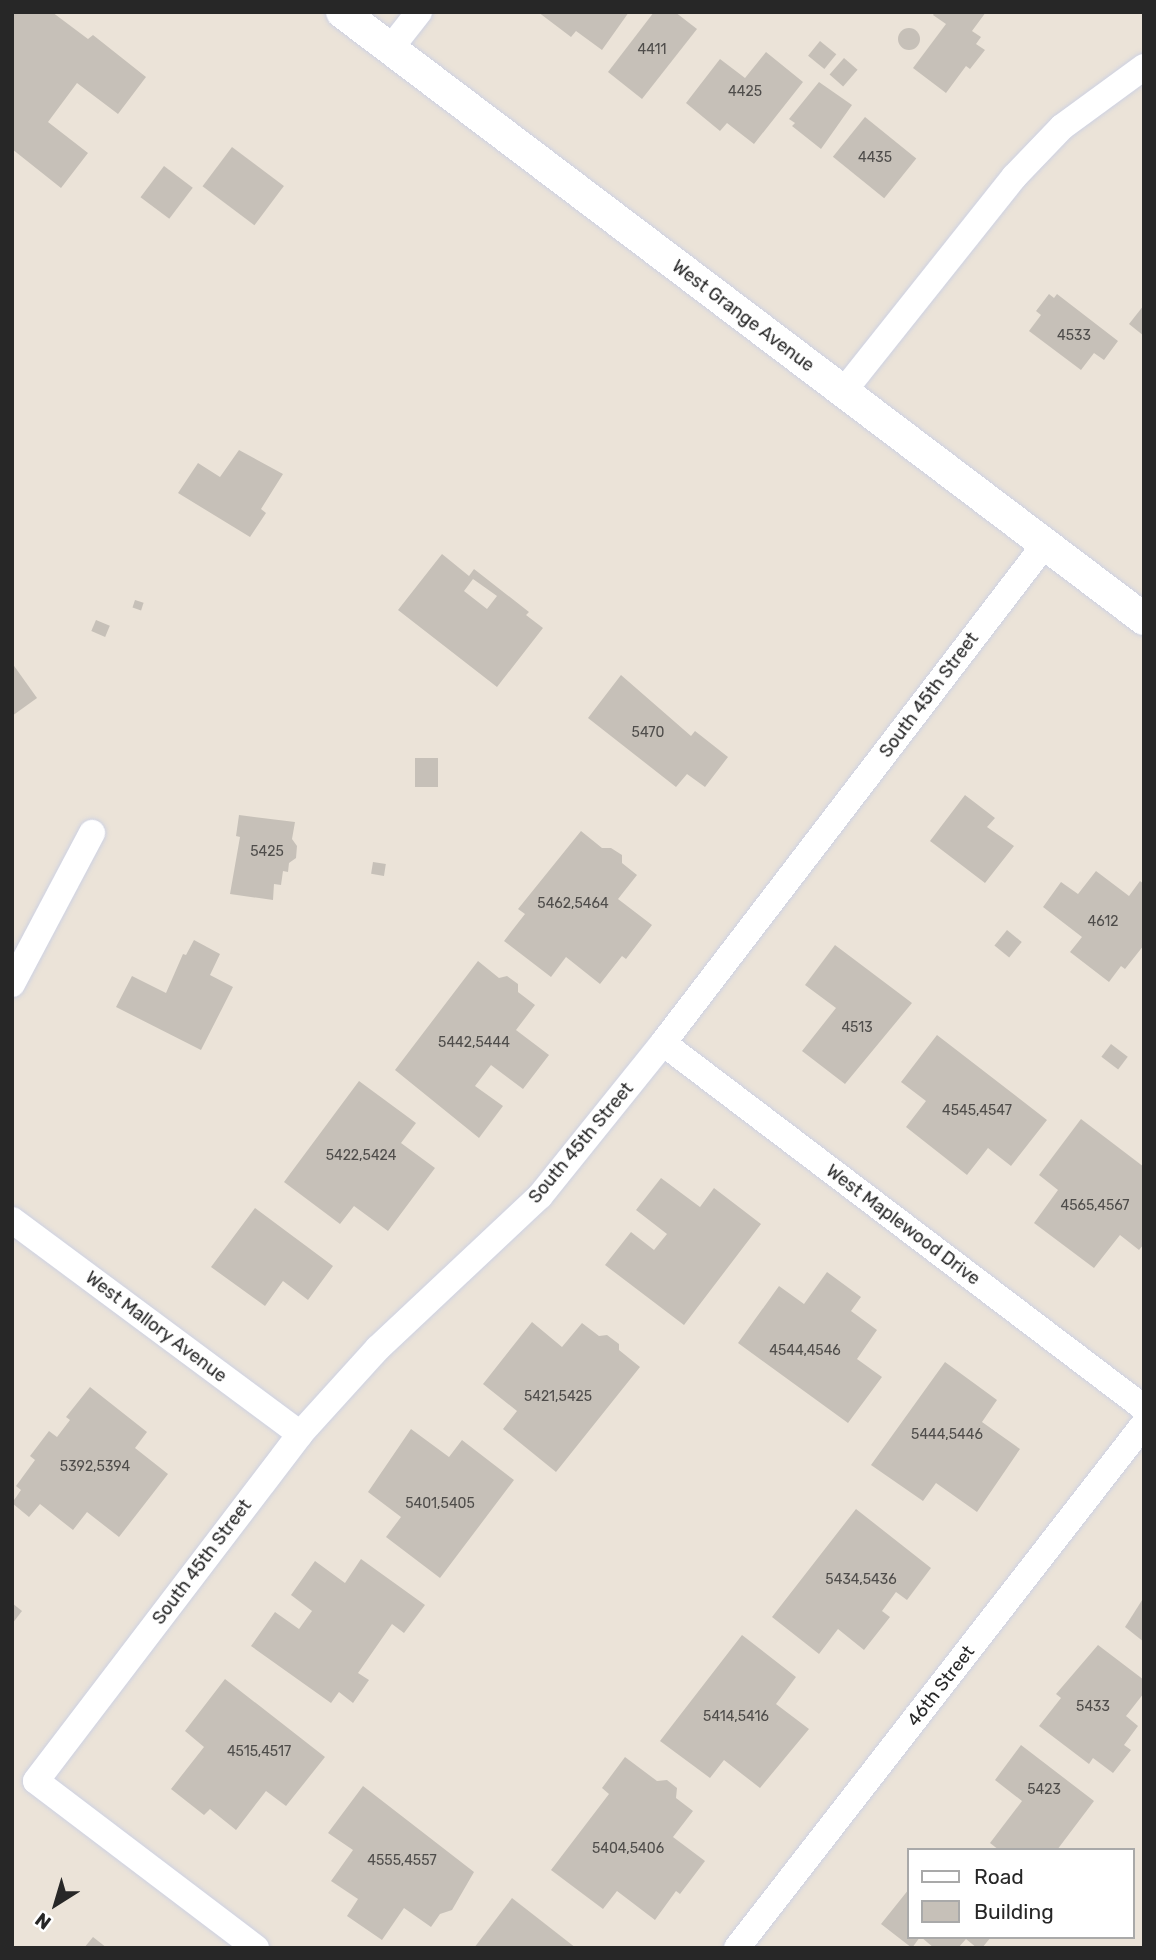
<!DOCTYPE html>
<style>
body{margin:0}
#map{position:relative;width:1156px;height:1960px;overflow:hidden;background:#ebe3d8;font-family:Rubik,sans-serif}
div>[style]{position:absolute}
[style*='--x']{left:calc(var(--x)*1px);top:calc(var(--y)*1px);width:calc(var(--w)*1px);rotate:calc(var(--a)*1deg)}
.building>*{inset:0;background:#c6c0b8;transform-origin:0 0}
.round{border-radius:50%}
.roads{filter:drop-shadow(0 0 2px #cdd1e2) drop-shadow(0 0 2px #cdd1e2)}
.minor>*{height:26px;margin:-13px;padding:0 13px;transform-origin:13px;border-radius:13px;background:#fff}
.tertiary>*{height:32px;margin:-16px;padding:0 16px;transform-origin:16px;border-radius:16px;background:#fff}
span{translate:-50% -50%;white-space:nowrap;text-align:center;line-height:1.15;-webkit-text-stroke:6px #fff;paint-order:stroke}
.number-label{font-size:14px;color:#4f4d4b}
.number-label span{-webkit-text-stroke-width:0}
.street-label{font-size:18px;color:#272727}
.frame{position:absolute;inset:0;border:14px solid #272727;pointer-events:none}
.legend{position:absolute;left:907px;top:1848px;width:228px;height:91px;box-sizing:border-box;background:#fff;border:2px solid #a9a9a9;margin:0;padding:9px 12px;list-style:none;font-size:21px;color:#272727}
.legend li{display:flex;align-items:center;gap:14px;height:35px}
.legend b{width:35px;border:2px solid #a9a9a9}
.north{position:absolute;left:21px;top:1869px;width:70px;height:70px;-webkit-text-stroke:5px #fff;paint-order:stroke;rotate:217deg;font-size:19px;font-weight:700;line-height:28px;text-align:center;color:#272727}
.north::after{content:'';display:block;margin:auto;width:24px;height:32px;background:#272727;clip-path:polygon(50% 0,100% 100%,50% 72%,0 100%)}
</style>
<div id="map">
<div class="building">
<i style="clip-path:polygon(12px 12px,52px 12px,88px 39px,93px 35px,146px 77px,118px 114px,77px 83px,48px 122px,88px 153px,61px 188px,12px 149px)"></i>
<i style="clip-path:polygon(538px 12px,629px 12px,602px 50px,576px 31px,571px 37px)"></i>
<i style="clip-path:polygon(654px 12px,675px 12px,697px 29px,642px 99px,608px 72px)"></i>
<i style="clip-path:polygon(935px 12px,986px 12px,972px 31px,981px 37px,976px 44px,985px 50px,970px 69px,966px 66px,946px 93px,913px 68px,946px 24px,933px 15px)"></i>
<i class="round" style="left:898px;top:28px;width:22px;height:22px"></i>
<i style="left:820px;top:41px;width:21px;height:19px;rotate:39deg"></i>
<i style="clip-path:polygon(766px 52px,803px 82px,754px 144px,727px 123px,720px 131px,686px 103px,720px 59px,745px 78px)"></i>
<i style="left:844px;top:58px;width:18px;height:22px;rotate:41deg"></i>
<i style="clip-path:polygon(819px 82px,852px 105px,821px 149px,792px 126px,795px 123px,789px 119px)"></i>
<i style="left:865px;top:117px;width:66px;height:51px;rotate:39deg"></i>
<i style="left:232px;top:147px;width:65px;height:49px;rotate:37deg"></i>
<i style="left:164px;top:166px;width:36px;height:39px;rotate:37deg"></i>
<i style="clip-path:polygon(1049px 294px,1054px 298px,1057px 294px,1118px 341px,1104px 360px,1094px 353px,1081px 370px,1029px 331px,1041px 315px,1036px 311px)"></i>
<i style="clip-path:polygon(1144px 305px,1144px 336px,1129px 324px)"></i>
<i style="clip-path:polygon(239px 450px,283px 474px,261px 509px,266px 513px,250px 537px,178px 493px,198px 463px,220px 477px)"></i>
<i style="clip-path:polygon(evenodd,442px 554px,469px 576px,474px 569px,529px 612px,526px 615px,543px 628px,497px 687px,398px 610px,442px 554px,473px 579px,497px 596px,487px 609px,464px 591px,473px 579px)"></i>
<i style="left:135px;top:600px;width:9px;height:8px;rotate:18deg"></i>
<i style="left:96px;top:620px;width:15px;height:12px;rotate:23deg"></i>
<i style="clip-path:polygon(12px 663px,37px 698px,12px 716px)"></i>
<i style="clip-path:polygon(621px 675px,691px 736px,695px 731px,728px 757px,705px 787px,687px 774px,676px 787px,588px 718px)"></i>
<i style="left:415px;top:758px;width:23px;height:29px"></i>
<i style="clip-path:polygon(965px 795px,995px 818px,987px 827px,1014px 846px,985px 883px,930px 841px)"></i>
<i style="clip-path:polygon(239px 815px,295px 822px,292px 839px,297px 846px,296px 858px,289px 863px,288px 872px,283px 871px,281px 885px,274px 884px,273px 900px,230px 894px,240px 837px,236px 836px)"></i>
<i style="clip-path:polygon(581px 831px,602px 848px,611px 848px,622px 855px,622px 863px,637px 875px,618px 899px,652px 925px,626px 959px,622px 956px,600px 984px,566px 957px,551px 977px,504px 941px,525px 914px,518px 909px)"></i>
<i style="left:373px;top:862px;width:13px;height:12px;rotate:9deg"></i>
<i style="clip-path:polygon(1096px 871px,1129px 896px,1140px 881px,1144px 884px,1144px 945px,1125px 969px,1121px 966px,1109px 982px,1070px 952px,1082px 937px,1043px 907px,1061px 882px,1078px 894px)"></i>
<i style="left:1007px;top:930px;width:19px;height:20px;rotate:39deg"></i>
<i style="clip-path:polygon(194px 940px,220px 954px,210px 975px,233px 987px,201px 1050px,116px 1007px,132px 976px,166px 993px,183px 954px,186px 955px)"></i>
<i style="clip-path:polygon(835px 945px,912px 1003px,845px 1084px,802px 1051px,836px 1008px,805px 985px)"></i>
<i style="clip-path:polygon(478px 961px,499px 978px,507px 976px,518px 984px,518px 992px,535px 1005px,516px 1030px,549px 1055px,523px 1089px,491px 1065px,475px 1086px,503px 1106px,479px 1138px,395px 1070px)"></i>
<i style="clip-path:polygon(937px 1035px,1047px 1120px,1011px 1166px,988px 1148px,967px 1175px,906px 1127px,926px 1101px,901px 1082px)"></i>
<i style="left:1111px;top:1044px;width:21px;height:16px;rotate:37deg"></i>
<i style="clip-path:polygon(359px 1081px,416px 1123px,401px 1143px,435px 1168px,388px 1231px,354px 1206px,340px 1224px,284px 1182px)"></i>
<i style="clip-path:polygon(1081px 1119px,1144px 1167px,1144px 1244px,1139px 1250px,1120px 1235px,1094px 1268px,1034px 1223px,1058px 1190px,1039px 1175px)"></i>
<i style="clip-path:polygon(661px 1178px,700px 1207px,714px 1188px,761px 1224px,684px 1325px,605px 1265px,631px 1232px,654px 1250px,667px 1234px,636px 1210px)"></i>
<i style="clip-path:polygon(255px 1208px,333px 1266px,308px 1300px,283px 1281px,265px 1306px,211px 1267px)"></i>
<i style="clip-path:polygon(827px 1272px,861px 1297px,851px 1311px,877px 1330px,857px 1359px,882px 1377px,848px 1423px,738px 1343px,779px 1286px,804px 1304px)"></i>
<i style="clip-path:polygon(532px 1322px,562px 1347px,582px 1323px,599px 1336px,607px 1335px,619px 1344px,619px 1350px,640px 1367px,556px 1472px,503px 1429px,517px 1411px,483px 1384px)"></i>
<i style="clip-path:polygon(945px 1362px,997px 1400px,982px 1422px,1020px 1449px,977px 1512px,936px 1483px,923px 1501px,871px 1465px)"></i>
<i style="clip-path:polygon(90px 1387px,147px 1432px,135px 1448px,168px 1474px,119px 1537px,87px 1512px,73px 1530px,40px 1504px,29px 1517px,12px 1503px,21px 1490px,16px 1486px,35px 1460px,30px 1456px,49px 1431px,57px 1437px,70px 1420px,66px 1417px)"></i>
<i style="clip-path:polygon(411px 1429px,449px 1457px,462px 1440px,514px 1480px,440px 1578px,386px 1537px,401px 1517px,368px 1492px)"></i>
<i style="clip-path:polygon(856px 1509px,931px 1568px,907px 1600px,896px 1592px,882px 1611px,890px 1617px,864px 1650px,838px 1629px,819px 1654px,772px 1617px)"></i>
<i style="clip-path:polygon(361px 1559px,425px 1605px,404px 1633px,392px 1624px,358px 1673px,369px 1680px,353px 1703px,339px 1692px,331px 1703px,251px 1646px,275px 1612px,299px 1629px,312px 1611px,291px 1595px,315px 1561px,345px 1583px)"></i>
<i style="clip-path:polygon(1144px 1597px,1144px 1642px,1125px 1627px)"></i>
<i style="clip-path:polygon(12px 1603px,22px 1611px,12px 1624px)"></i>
<i style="clip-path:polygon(742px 1635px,796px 1677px,776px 1704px,809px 1729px,760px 1788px,724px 1760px,710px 1778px,660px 1741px)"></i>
<i style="clip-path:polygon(1098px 1645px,1144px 1680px,1144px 1693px,1126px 1716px,1138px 1726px,1124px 1745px,1131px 1750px,1113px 1773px,1093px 1758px,1089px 1764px,1039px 1726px,1061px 1698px,1056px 1694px)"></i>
<i style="clip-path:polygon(225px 1679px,325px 1757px,286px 1806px,266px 1791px,236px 1830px,210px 1809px,204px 1815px,171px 1789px,204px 1747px,185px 1731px)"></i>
<i style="clip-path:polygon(1021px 1745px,1094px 1801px,1057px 1850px,999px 1850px,990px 1843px,1022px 1801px,995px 1780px)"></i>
<i style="clip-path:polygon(625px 1757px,657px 1781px,667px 1780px,677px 1788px,676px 1798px,693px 1811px,673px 1837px,705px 1861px,680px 1894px,676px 1891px,655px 1920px,617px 1891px,603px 1909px,551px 1870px,609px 1794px,602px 1788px)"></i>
<i style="clip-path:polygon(363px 1786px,474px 1872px,452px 1910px,440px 1914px,431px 1927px,404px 1908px,382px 1940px,347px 1916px,358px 1899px,331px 1881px,353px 1850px,328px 1833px)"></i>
<i style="clip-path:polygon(909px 1889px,909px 1937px,920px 1937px,912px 1948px,881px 1924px)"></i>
<i style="clip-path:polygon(512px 1898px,576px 1948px,474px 1948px)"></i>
<i style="clip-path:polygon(93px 1937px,107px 1948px,84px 1948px)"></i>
<i style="clip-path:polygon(921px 1937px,991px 1937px,982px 1948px,977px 1948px,966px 1939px,958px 1948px,934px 1948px)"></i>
</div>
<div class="roads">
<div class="minor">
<i style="--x:390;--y:49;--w:47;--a:-51.9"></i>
<i style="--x:843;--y:392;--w:275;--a:-51.5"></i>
<i style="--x:1014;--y:177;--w:69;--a:-46.2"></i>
<i style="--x:1062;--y:127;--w:102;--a:-36.2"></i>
<i style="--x:12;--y:984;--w:171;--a:-62.1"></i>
<i style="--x:663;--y:1043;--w:604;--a:37.19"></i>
<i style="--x:12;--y:1220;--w:359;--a:36.6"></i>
<i style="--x:256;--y:1948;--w:276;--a:-142.8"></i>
<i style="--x:36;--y:1781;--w:436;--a:-52.7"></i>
<i style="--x:300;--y:1434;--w:116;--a:-47.8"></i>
<i style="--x:378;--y:1348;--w:222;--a:-43.2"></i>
<i style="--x:540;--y:1196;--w:196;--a:-51.2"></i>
<i style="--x:663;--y:1043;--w:628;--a:-52.56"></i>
<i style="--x:737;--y:1948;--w:663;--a:-52.16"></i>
</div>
<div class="tertiary">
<i style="--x:342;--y:12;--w:1006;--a:37.12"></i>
</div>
</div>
<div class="number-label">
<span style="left:652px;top:50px">4411</span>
<span style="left:745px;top:92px">4425</span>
<span style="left:875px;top:158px">4435</span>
<span style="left:1074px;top:336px">4533</span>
<span style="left:648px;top:733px">5470</span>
<span style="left:267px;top:852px">5425</span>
<span style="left:573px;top:904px">5462,5464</span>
<span style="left:1103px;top:922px">4612</span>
<span style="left:857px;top:1028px">4513</span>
<span style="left:474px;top:1043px">5442,5444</span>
<span style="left:977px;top:1111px">4545,4547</span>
<span style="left:361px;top:1156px">5422,5424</span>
<span style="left:1095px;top:1206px">4565,4567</span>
<span style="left:805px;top:1351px">4544,4546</span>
<span style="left:558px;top:1397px">5421,5425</span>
<span style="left:947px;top:1435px">5444,5446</span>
<span style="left:95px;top:1467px">5392,5394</span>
<span style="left:440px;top:1504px">5401,5405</span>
<span style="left:861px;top:1580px">5434,5436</span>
<span style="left:1093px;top:1707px">5433</span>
<span style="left:736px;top:1717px">5414,5416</span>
<span style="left:259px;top:1752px">4515,4517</span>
<span style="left:1044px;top:1790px">5423</span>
<span style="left:628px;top:1849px">5404,5406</span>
<span style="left:402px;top:1861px">4555,4557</span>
</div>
<div class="street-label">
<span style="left:743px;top:316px;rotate:37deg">West Grange Avenue</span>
<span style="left:929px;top:695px;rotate:-53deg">South 45th Street</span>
<span style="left:581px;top:1143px;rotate:-50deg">South 45th Street</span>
<span style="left:903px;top:1225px;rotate:37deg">West Maplewood Drive</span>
<span style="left:156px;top:1327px;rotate:37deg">West Mallory Avenue</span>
<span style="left:202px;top:1562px;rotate:-53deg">South 45th Street</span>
<span style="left:941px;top:1686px;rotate:-52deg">46th Street</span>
</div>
<div class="frame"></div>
<ul class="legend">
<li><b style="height:9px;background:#fff"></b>Road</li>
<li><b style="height:19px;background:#c6c0b8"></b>Building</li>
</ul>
<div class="north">N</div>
</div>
